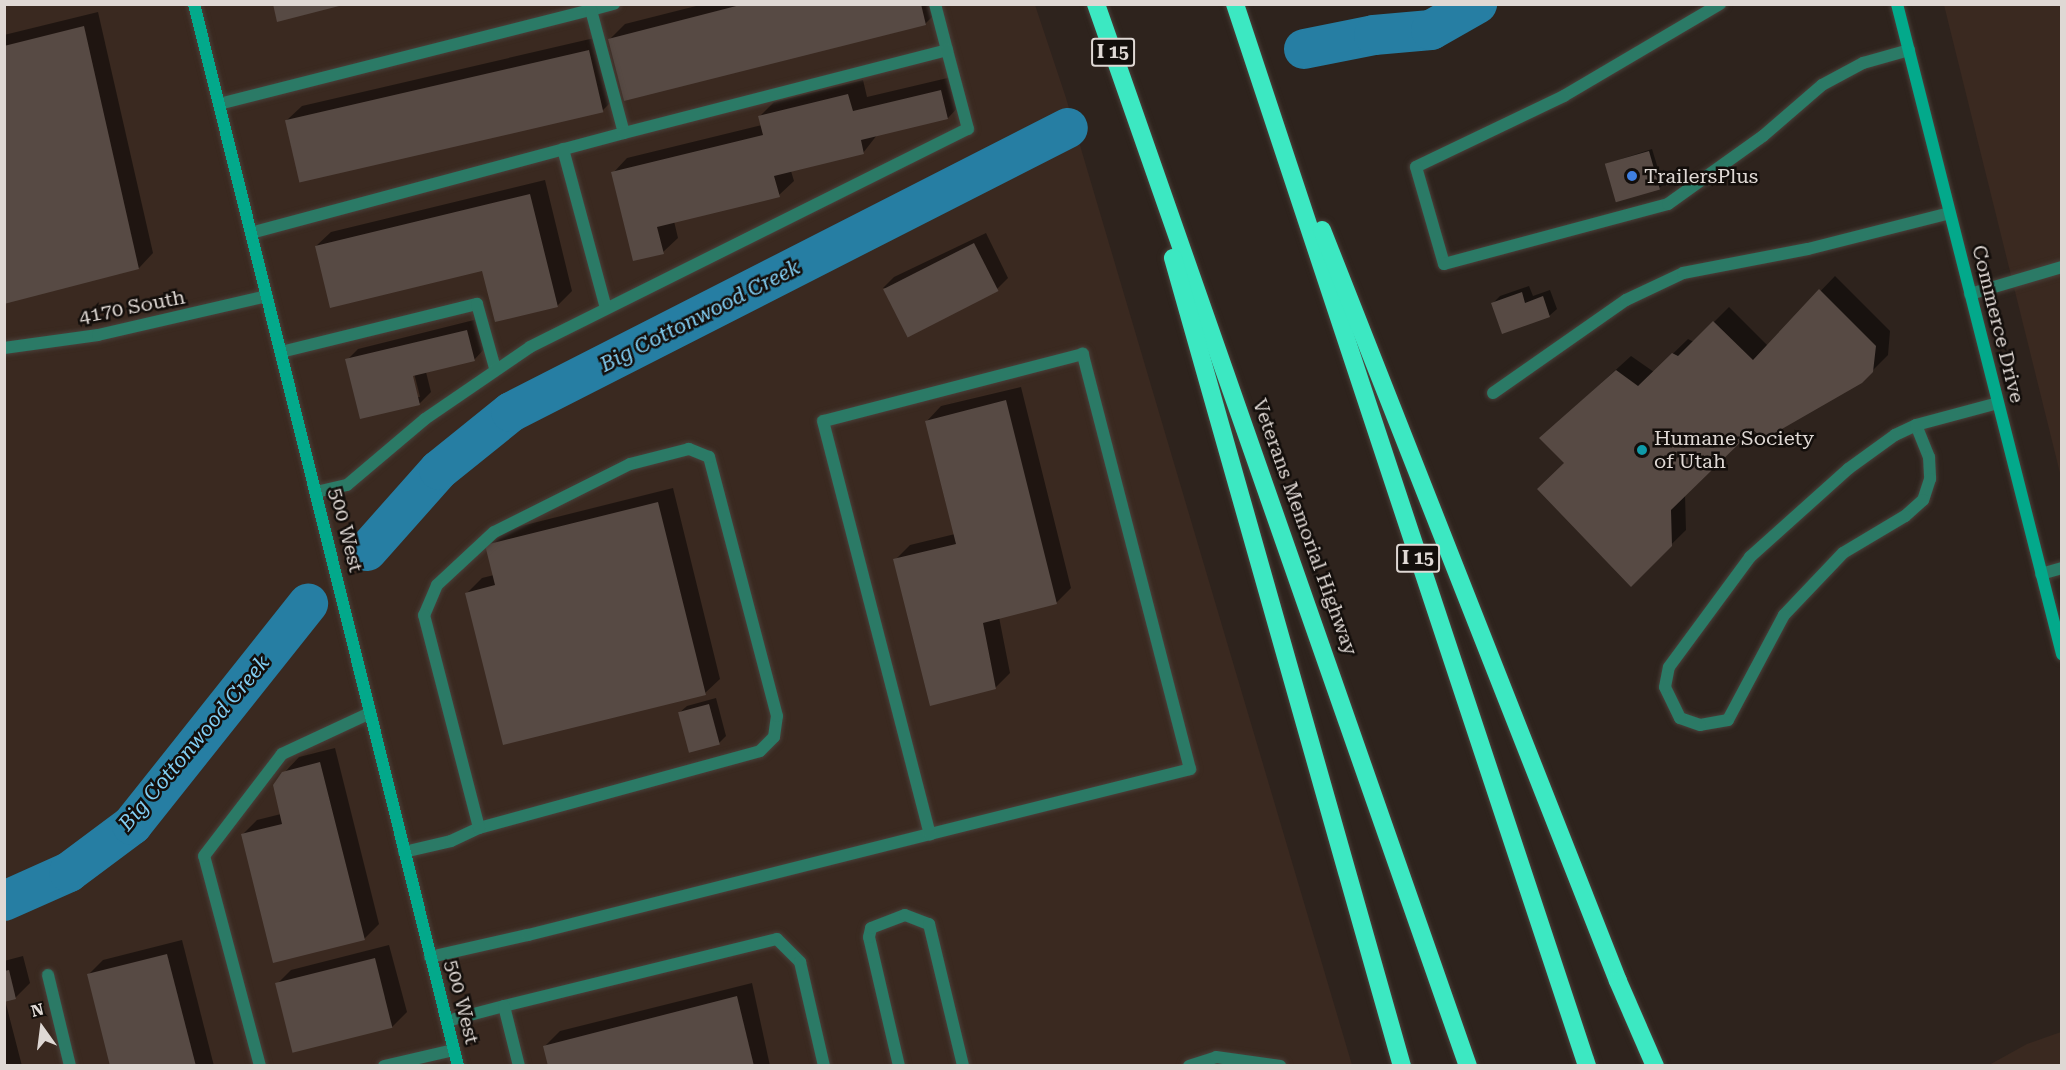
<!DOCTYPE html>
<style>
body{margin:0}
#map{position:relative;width:2066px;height:1070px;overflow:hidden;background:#2e231d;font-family:"Roboto Serif",serif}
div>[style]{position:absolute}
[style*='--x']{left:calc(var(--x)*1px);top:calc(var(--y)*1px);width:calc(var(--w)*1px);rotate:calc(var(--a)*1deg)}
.built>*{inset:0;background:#3a2920}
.shadow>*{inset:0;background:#0007}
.river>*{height:40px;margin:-20px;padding:0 20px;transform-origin:20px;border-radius:20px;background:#267ea3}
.building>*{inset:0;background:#574a44;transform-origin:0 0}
.roads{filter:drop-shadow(0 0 2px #4a403a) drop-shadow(0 0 2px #4a403a)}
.lane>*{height:12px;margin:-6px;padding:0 6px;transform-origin:6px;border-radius:6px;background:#2b7a66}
.street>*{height:12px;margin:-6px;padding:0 6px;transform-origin:6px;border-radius:6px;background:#2b7a66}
.secondary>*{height:12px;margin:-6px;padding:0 6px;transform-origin:6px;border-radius:6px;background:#03a98b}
.highway>*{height:18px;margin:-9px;padding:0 9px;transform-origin:9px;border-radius:9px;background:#3ce8c2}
.dots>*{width:16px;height:16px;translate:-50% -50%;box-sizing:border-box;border:3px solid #130e0b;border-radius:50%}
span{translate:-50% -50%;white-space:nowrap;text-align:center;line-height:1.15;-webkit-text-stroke:5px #130e0b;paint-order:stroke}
.shield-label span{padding:2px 4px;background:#130e0b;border:2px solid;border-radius:4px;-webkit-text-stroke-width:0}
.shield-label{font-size:18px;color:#dfd8d4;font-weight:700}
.poi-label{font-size:20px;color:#dfd8d4}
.left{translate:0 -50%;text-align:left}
.street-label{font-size:20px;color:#dfd8d4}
.water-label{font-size:21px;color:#82cef3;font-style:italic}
.frame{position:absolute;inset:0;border:6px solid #dfd8d4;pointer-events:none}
.north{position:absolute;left:12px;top:998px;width:60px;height:60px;-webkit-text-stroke:4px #130e0b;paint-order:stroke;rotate:346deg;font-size:16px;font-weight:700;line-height:24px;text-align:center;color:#dfd8d4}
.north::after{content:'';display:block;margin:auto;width:21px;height:27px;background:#dfd8d4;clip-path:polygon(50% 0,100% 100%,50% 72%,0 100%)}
</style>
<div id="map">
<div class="built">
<i style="clip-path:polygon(5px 5px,1035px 5px,1066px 98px,1352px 1065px,5px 1066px)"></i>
<i style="clip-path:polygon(1944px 5px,2061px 5px,2061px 477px)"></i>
<i style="clip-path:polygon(2061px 1032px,2061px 1065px,1989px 1065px,2027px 1044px)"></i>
</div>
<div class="shadow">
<i style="clip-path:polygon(704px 4px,939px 4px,940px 9px,925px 24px,610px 39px,625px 24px)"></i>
<i style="clip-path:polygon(98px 12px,153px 253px,139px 268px,4px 302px,4px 35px)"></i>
<i style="clip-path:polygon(603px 36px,617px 96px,602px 111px,287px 120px,302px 106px)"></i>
<i style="clip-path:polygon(956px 76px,962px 103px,948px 118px,877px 135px,863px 153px,791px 171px,794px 181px,779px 195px,674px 221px,678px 238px,663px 252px,613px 173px,627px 158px,762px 125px,760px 116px,774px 102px,863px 80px,867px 97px)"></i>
<i style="clip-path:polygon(1652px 149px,1663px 185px,1659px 188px,1606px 164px)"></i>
<i style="clip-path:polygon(545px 180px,572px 291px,557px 306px,484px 269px,316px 246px,331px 232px)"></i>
<i style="clip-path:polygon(986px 233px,1008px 278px,997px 289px,883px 288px,894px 277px)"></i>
<i style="clip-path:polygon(1835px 276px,1890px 331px,1888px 355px,1861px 382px,1753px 428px,1685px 494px,1686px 530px,1631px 584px,1566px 463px,1541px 438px,1631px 356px,1654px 372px,1688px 339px,1694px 342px,1729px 307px,1768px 346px)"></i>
<i style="clip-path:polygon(1529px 286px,1533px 296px,1550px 290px,1557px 309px,1549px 316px,1493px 303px,1500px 296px)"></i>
<i style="clip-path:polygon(evenodd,478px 319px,485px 348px,474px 360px,426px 372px,431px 392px,420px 403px,361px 417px,347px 360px,358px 349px,478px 319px,410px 369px,413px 369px,420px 397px,417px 397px,410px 369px)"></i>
<i style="clip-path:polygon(1021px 387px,1071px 588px,1057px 602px,999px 617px,1010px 673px,995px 688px,895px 560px,910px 545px,955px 534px,927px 421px,941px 406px)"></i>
<i style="clip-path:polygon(673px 488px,720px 679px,705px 693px,467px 593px,482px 578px,494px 575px,486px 545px,501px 531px)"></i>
<i style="clip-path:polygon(716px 698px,726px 736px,719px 743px,679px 713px,687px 706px)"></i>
<i style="clip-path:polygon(335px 748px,379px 924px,364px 939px,242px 835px,257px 820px,281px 814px,284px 773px,299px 757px)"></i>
<i style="clip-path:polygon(182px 940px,214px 1066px,111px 1066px,88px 975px,103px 960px)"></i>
<i style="clip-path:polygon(389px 945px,407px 1012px,392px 1027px,276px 985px,291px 970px)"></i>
<i style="clip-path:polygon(23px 956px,30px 983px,15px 998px,5px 1000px,22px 1066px,4px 1066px,4px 961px)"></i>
<i style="clip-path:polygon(752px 983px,770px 1066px,550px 1066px,545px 1046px,560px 1031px)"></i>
</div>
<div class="river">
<i style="--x:1304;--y:49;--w:71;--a:-11.3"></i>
<i style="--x:1374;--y:35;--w:57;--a:-5"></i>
<i style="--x:1431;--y:30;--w:53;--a:-29.5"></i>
<i style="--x:367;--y:551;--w:108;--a:-48.4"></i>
<i style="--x:439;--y:470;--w:92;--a:-38.9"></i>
<i style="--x:511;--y:412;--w:625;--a:-27.02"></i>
<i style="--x:4;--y:901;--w:71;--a:-24"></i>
<i style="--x:69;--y:872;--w:79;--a:-36.7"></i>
<i style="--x:132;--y:825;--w:283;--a:-51.5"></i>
</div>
<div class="building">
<i style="clip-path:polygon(273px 4px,343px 4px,343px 5px,277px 22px)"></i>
<i style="clip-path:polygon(744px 4px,921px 4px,926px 25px,624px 101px,608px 39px)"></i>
<i style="clip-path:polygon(84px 26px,139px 269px,4px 304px,4px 46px)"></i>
<i style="left:589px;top:50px;width:64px;height:312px;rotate:77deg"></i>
<i style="clip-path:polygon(941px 90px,948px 119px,861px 140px,864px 154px,774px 176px,780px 197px,657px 227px,664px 254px,633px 261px,611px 172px,763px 135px,758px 116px,848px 94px,853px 111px)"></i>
<i style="left:1649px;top:151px;width:40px;height:46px;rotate:74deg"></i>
<i style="clip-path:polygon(530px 194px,558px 307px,495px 322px,482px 271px,330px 308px,315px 246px)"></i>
<i style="left:974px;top:243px;width:54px;height:102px;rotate:63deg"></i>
<i style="clip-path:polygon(1819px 289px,1876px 346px,1873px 372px,1862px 383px,1773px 434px,1762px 437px,1753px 430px,1671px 510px,1672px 546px,1631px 587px,1537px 489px,1564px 463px,1539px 438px,1616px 370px,1638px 386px,1672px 353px,1678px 356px,1713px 321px,1753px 360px)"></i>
<i style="clip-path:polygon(1522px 292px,1525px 303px,1543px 296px,1550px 317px,1502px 334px,1491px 303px)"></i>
<i style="clip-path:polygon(467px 330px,475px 361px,413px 376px,420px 405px,360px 419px,345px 359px)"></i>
<i style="clip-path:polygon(1006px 400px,1057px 604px,983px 623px,996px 689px,930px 706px,893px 559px,956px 544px,925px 421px)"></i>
<i style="clip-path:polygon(658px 502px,706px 695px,503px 745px,465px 593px,495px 585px,485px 545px)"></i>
<i style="left:709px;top:704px;width:42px;height:32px;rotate:75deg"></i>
<i style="clip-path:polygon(320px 762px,365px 940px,273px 963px,241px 834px,282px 824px,273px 785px,282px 772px)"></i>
<i style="clip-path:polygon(167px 954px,196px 1066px,110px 1066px,87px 974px)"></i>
<i style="left:375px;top:958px;width:72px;height:103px;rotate:76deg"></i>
<i style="clip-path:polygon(9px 970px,16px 999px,4px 1002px,4px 971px)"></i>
<i style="clip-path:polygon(737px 996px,754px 1066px,548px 1066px,543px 1046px)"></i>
</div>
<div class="roads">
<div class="lane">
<i style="--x:1720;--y:4;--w:181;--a:149.5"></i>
<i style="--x:1564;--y:96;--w:164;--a:154.4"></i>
<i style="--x:1416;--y:167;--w:101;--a:73.9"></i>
<i style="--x:1444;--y:264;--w:232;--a:-15"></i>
<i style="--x:1668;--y:204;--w:117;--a:-35.6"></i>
<i style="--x:1763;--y:136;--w:78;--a:-40.8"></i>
<i style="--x:1822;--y:85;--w:47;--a:-28.2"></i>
<i style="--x:1863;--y:63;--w:48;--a:-15.8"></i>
<i style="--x:591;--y:10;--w:24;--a:-15"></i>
<i style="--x:219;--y:104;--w:384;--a:-14.2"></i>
<i style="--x:591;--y:10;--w:127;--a:75"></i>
<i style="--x:624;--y:133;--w:386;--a:165"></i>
<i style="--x:624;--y:133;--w:333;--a:-14.4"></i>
<i style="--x:947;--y:50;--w:48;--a:-104.6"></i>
<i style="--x:563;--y:149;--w:165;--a:74.9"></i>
<i style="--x:1970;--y:294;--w:96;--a:-16.4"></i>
<i style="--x:281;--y:352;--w:202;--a:-13.8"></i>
<i style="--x:477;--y:304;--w:66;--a:74.3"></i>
<i style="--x:1493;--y:393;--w:162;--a:-35"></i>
<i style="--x:1626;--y:300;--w:63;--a:-25.3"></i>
<i style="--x:1683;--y:273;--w:127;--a:-10.9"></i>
<i style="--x:1808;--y:249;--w:146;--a:-14.2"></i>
<i style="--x:1916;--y:425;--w:35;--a:68"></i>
<i style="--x:1929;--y:457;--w:22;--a:87"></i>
<i style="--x:1930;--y:479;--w:22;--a:108"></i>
<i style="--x:1923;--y:500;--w:24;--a:138"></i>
<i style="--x:1905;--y:516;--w:72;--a:149.2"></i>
<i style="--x:1843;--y:553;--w:86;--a:133.6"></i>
<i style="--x:1784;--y:615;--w:119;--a:118.1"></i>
<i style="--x:1728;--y:720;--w:28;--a:170"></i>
<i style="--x:1700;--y:725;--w:21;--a:-161"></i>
<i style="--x:1680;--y:718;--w:34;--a:-116"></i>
<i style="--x:1665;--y:687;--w:20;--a:-79"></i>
<i style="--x:1669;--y:667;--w:137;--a:-53.6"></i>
<i style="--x:1750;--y:557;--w:132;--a:-41.9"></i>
<i style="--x:1848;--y:469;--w:58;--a:-35.9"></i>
<i style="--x:1895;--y:435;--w:23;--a:-25"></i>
<i style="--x:1916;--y:425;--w:85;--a:-15"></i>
<i style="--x:316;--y:492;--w:32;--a:-13"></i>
<i style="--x:347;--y:485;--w:102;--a:-40.2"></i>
<i style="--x:425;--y:419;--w:127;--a:-34.4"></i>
<i style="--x:530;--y:347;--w:489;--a:-26.5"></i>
<i style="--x:968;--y:129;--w:82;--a:-104.9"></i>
<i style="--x:2041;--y:574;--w:22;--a:-16"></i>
<i style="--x:404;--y:852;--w:48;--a:-13.2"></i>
<i style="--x:451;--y:841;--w:31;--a:-25"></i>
<i style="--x:479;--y:828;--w:291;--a:-15.3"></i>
<i style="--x:760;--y:751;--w:20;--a:-45"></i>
<i style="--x:774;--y:737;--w:21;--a:-82"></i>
<i style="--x:777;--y:716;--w:268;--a:-104.7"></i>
<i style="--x:709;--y:457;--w:22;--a:-158"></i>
<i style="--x:689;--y:449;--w:61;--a:165.7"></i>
<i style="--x:630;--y:464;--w:152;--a:153.4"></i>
<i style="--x:494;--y:532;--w:78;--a:137.1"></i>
<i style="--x:437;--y:585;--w:33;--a:113"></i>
<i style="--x:424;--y:615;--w:220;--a:75.5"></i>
<i style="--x:430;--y:957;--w:100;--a:-12.7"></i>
<i style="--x:528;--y:935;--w:414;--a:-14.1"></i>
<i style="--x:930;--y:834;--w:268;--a:-14"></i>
<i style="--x:1190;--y:769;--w:429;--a:-104.5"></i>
<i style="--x:1083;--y:354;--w:268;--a:165.5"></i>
<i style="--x:823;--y:421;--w:427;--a:75.5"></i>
<i style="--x:48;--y:975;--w:94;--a:76.4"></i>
<i style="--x:504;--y:1006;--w:281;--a:-13.8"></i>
<i style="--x:777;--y:939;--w:33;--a:45"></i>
<i style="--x:800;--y:962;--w:107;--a:77"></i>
<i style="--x:447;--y:1021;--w:59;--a:-14.7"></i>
<i style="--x:504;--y:1006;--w:62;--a:76"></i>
<i style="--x:260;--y:1066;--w:217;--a:-104.9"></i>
<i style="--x:204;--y:856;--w:128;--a:-52.6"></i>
<i style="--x:282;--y:754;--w:97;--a:-25"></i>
<i style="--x:384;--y:1066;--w:72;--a:-12.9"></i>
<i style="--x:899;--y:1066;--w:132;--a:-103.1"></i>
<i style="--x:869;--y:937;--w:9;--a:-77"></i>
<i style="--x:871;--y:928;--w:36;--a:-21"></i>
<i style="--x:905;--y:915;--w:26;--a:21"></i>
<i style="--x:929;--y:924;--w:146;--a:76.5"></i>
<i style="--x:1189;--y:1066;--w:28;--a:-18"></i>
<i style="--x:1216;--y:1057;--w:65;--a:8"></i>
</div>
<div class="street">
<i style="--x:4;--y:348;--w:95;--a:-7.9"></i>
<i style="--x:98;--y:335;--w:173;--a:-13"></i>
</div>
<div class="secondary">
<i style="--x:194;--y:4;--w:1094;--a:76.04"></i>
<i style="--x:1897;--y:4;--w:671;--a:75.76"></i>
</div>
<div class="highway">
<i style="--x:1096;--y:4;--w:1125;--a:70.7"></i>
<i style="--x:1235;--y:4;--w:1119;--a:71.66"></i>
<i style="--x:1322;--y:230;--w:807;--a:68.49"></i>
<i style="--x:1618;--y:981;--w:93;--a:66.5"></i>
<i style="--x:1173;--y:258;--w:840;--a:74.18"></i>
</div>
</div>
<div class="dots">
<i style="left:1632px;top:176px;background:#3f7fe0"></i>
<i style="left:1642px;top:450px;background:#0f9aa8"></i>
</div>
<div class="shield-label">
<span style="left:1113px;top:52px">I 15</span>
<span style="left:1418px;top:558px">I 15</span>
</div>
<div class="poi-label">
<span class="left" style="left:1644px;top:176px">TrailersPlus</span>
<span class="left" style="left:1654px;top:450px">Humane Society<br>of Utah</span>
</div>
<div class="street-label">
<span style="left:132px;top:307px;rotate:-11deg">4170 South</span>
<span style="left:1998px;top:324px;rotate:76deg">Commerce Drive</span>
<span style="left:1305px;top:527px;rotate:70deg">Veterans Memorial Highway</span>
<span style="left:346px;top:530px;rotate:76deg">500 West</span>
<span style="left:462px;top:1002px;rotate:76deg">500 West</span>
</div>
<div class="water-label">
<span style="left:700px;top:316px;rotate:-27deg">Big Cottonwood Creek</span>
<span style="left:194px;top:743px;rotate:-50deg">Big Cottonwood Creek</span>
</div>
<div class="frame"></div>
<div class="north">N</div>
</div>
